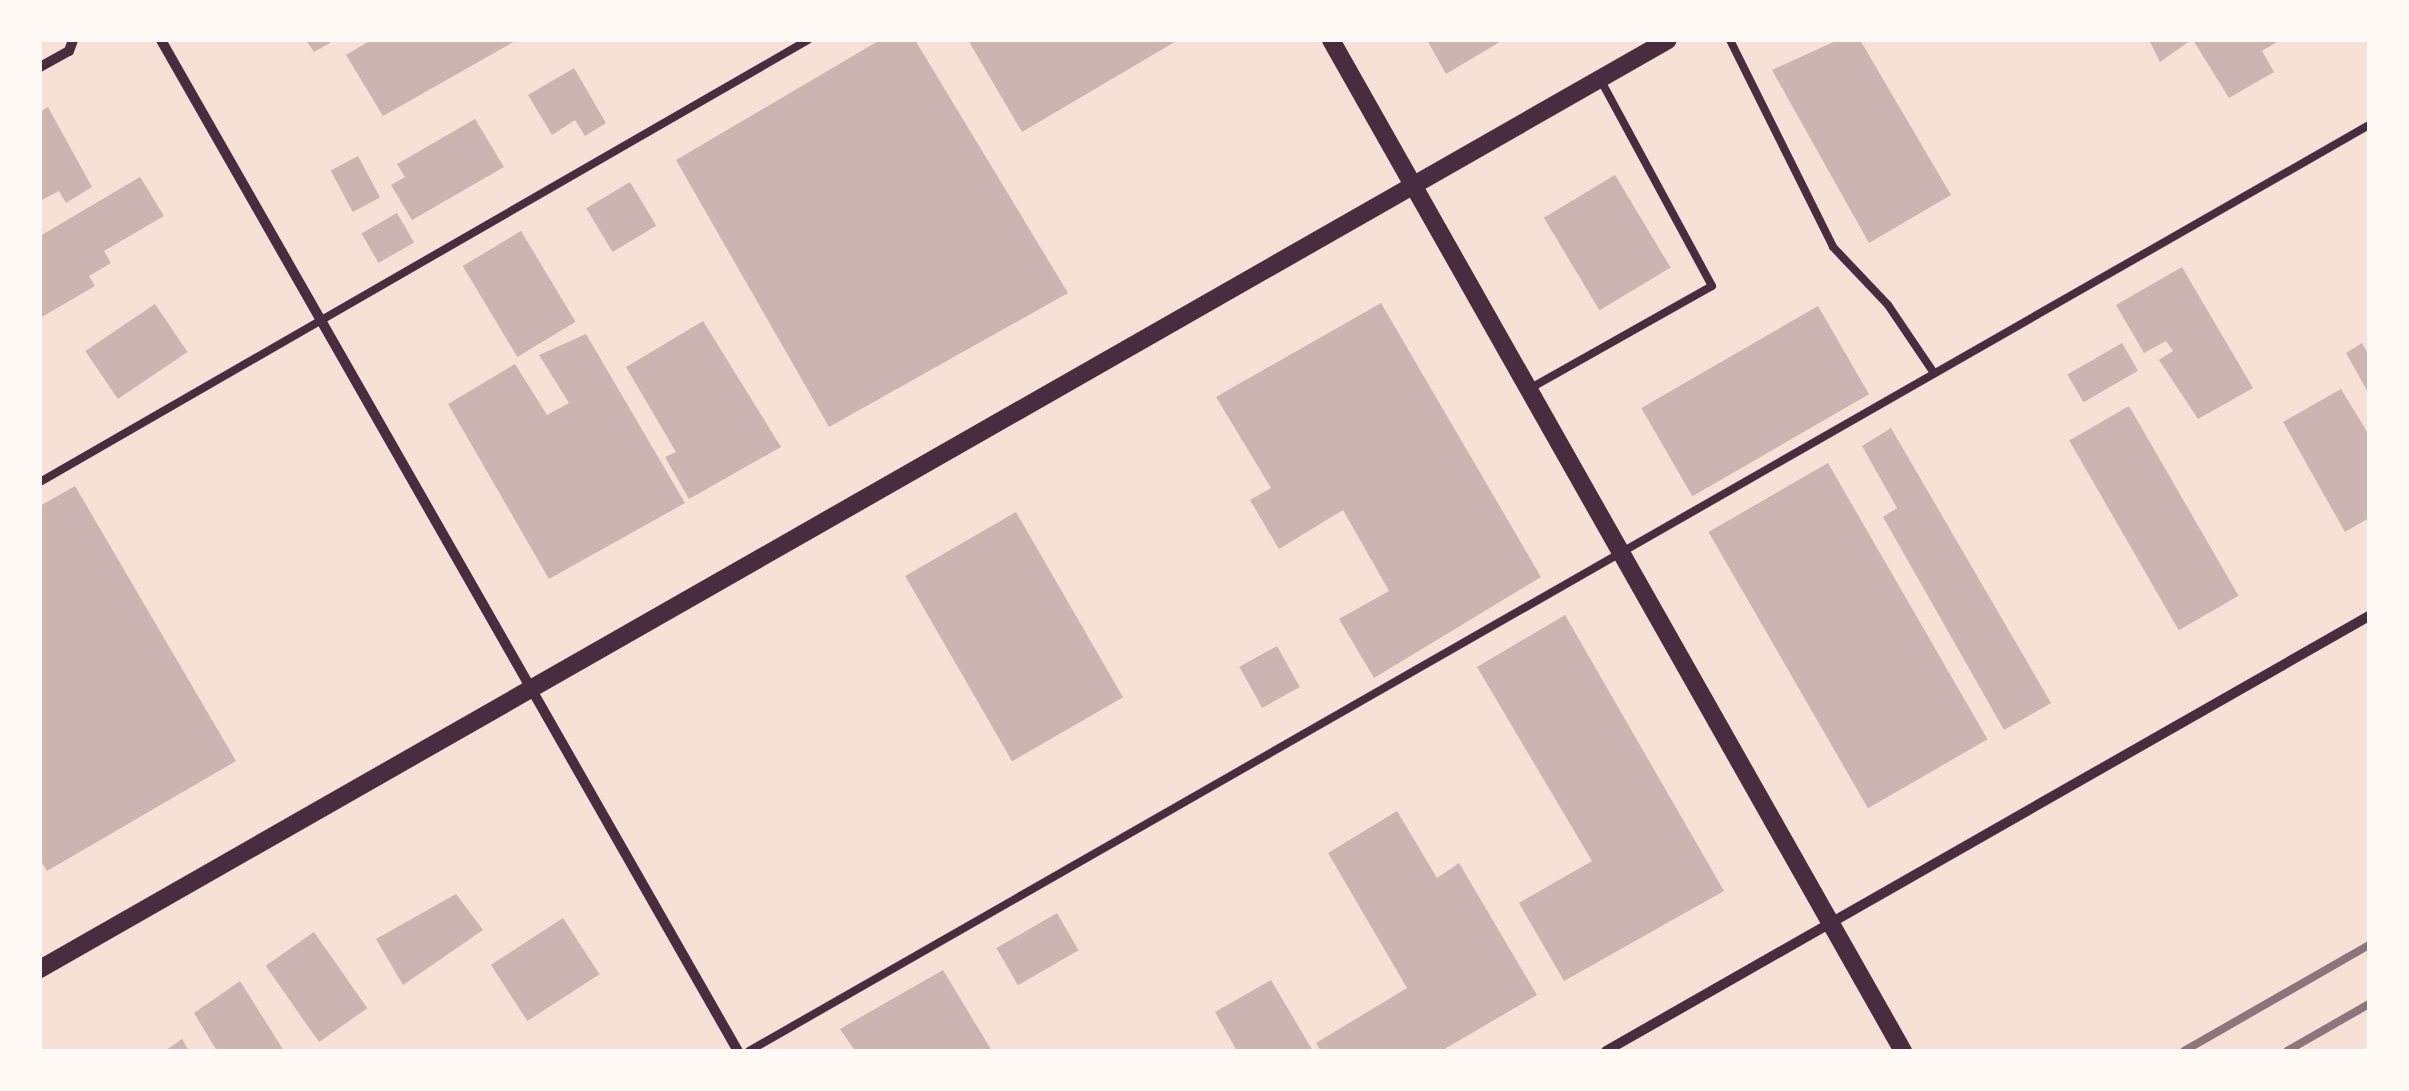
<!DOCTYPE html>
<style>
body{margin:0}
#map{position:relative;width:2409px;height:1091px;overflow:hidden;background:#f7e1d7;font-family:"Source Serif 4",serif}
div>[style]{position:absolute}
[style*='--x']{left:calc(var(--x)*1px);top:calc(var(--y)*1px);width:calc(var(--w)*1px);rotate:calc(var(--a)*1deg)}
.building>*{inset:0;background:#ccb4b1;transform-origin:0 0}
.service>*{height:8px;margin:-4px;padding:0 4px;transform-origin:4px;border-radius:4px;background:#4a2c40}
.minor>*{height:10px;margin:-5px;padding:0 5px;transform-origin:5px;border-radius:5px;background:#4a2c40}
.tertiary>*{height:18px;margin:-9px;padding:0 9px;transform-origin:9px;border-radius:9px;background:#4a2c40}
.rail>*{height:8px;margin:-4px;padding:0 4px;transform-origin:4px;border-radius:4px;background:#8f747c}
span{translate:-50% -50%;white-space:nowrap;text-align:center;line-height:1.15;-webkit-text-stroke:8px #fffaf5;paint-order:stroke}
.frame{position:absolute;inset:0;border:42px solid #fffaf5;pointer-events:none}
</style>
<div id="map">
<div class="building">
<i style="clip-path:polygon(306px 40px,335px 40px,314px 52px)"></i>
<i style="clip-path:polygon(371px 40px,517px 40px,383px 116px,346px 55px)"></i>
<i style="clip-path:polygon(880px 40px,915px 40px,1068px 293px,829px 427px,676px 160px)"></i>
<i style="clip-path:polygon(968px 40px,1178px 40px,1022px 132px)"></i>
<i style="clip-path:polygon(1427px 40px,1503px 40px,1446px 74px)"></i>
<i style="clip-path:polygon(1838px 40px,1860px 40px,1951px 195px,1869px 243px,1772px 70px)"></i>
<i style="clip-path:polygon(2149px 40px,2191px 40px,2160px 62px)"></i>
<i style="clip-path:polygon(2193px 40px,2280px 40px,2262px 51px,2274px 72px,2229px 98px)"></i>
<i style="clip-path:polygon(574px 68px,606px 123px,585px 136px,575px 120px,552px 135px,528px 95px)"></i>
<i style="clip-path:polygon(48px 107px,92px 187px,66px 203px,59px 191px,40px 201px,40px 112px)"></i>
<i style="clip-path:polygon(475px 119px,504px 167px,412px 220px,391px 185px,405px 177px,397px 164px)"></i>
<i style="left:358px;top:156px;width:47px;height:31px;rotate:62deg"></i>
<i style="left:1615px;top:175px;width:108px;height:83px;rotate:59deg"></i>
<i style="clip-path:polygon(140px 177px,164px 216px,104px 251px,111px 263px,89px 276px,95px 286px,40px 318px,40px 236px)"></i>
<i style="left:630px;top:182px;width:51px;height:51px;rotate:59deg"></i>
<i style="left:397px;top:213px;width:34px;height:41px;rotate:60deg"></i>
<i style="left:521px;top:231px;width:106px;height:68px;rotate:59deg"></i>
<i style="clip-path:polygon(2182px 267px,2253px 388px,2198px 419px,2159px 360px,2173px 351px,2166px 341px,2144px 353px,2116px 305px)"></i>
<i style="clip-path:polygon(1381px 303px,1541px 577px,1374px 678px,1339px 619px,1389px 591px,1343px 510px,1279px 549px,1250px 500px,1271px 488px,1216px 397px)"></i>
<i style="left:155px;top:304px;width:58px;height:84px;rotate:56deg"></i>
<i style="left:1818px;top:306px;width:102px;height:204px;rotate:60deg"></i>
<i style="clip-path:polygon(703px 321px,781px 447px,689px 499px,665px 457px,676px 452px,626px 367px)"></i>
<i style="clip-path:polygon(586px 334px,685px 503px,549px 579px,448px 404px,515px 364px,547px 415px,569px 403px,539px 355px)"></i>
<i style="left:2122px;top:343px;width:32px;height:63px;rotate:60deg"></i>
<i style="clip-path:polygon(2362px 343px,2369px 355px,2369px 394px,2346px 353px)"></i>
<i style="clip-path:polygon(2341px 389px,2369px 435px,2369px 518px,2345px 532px,2283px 422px)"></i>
<i style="left:2129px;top:406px;width:219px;height:69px;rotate:60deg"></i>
<i style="clip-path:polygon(1891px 428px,2051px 703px,2004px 730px,1883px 517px,1897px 508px,1862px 446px)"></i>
<i style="left:1828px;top:463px;width:319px;height:138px;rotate:60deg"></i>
<i style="clip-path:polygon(75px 486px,236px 761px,47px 871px,40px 859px,40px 506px)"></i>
<i style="left:1016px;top:512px;width:214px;height:128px;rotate:60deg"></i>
<i style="clip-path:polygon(1565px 615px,1724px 891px,1564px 981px,1519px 903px,1592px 861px,1477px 667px)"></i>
<i style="left:1277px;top:646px;width:47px;height:43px;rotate:61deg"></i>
<i style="clip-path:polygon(1397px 811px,1437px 878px,1459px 863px,1537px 995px,1441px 1051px,1321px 1051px,1316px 1043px,1407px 988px,1328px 853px)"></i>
<i style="clip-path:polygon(456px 894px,483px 930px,403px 985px,376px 939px)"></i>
<i style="left:1057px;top:913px;width:43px;height:70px;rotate:60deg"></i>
<i style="left:563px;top:918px;width:67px;height:86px;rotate:57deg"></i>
<i style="left:314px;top:932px;width:93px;height:59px;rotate:55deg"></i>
<i style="clip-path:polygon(943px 970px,992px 1051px,855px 1051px,840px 1029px)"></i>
<i style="clip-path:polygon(1271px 980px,1313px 1051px,1237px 1051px,1215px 1012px)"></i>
<i style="clip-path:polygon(240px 981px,284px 1051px,217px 1051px,194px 1013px)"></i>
<i style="clip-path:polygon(182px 1039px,189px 1051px,165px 1051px)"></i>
</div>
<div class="service">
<i style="--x:1730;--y:40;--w:231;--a:63.5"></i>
<i style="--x:1833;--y:247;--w:80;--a:46.5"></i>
<i style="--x:1888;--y:305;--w:82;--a:55.9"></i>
<i style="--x:1529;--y:389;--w:210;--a:-29.4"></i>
<i style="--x:1712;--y:286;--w:235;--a:-118.4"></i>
<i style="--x:40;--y:482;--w:886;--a:-29.92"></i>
<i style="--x:749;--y:1051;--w:1866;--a:-29.75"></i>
</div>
<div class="minor">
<i style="--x:161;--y:40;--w:1164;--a:60.29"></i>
<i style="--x:40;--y:67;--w:33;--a:-29"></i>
<i style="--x:69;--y:51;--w:12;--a:-70"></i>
<i style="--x:1606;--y:1051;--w:878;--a:-29.69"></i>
</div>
<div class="tertiary">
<i style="--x:1331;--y:40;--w:1162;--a:60.5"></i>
<i style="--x:40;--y:969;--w:1874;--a:-29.71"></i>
</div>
<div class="rail">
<i style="--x:2184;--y:1051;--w:213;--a:-29.8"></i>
<i style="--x:2287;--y:1051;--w:95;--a:-29.8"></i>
</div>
<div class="frame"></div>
</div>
